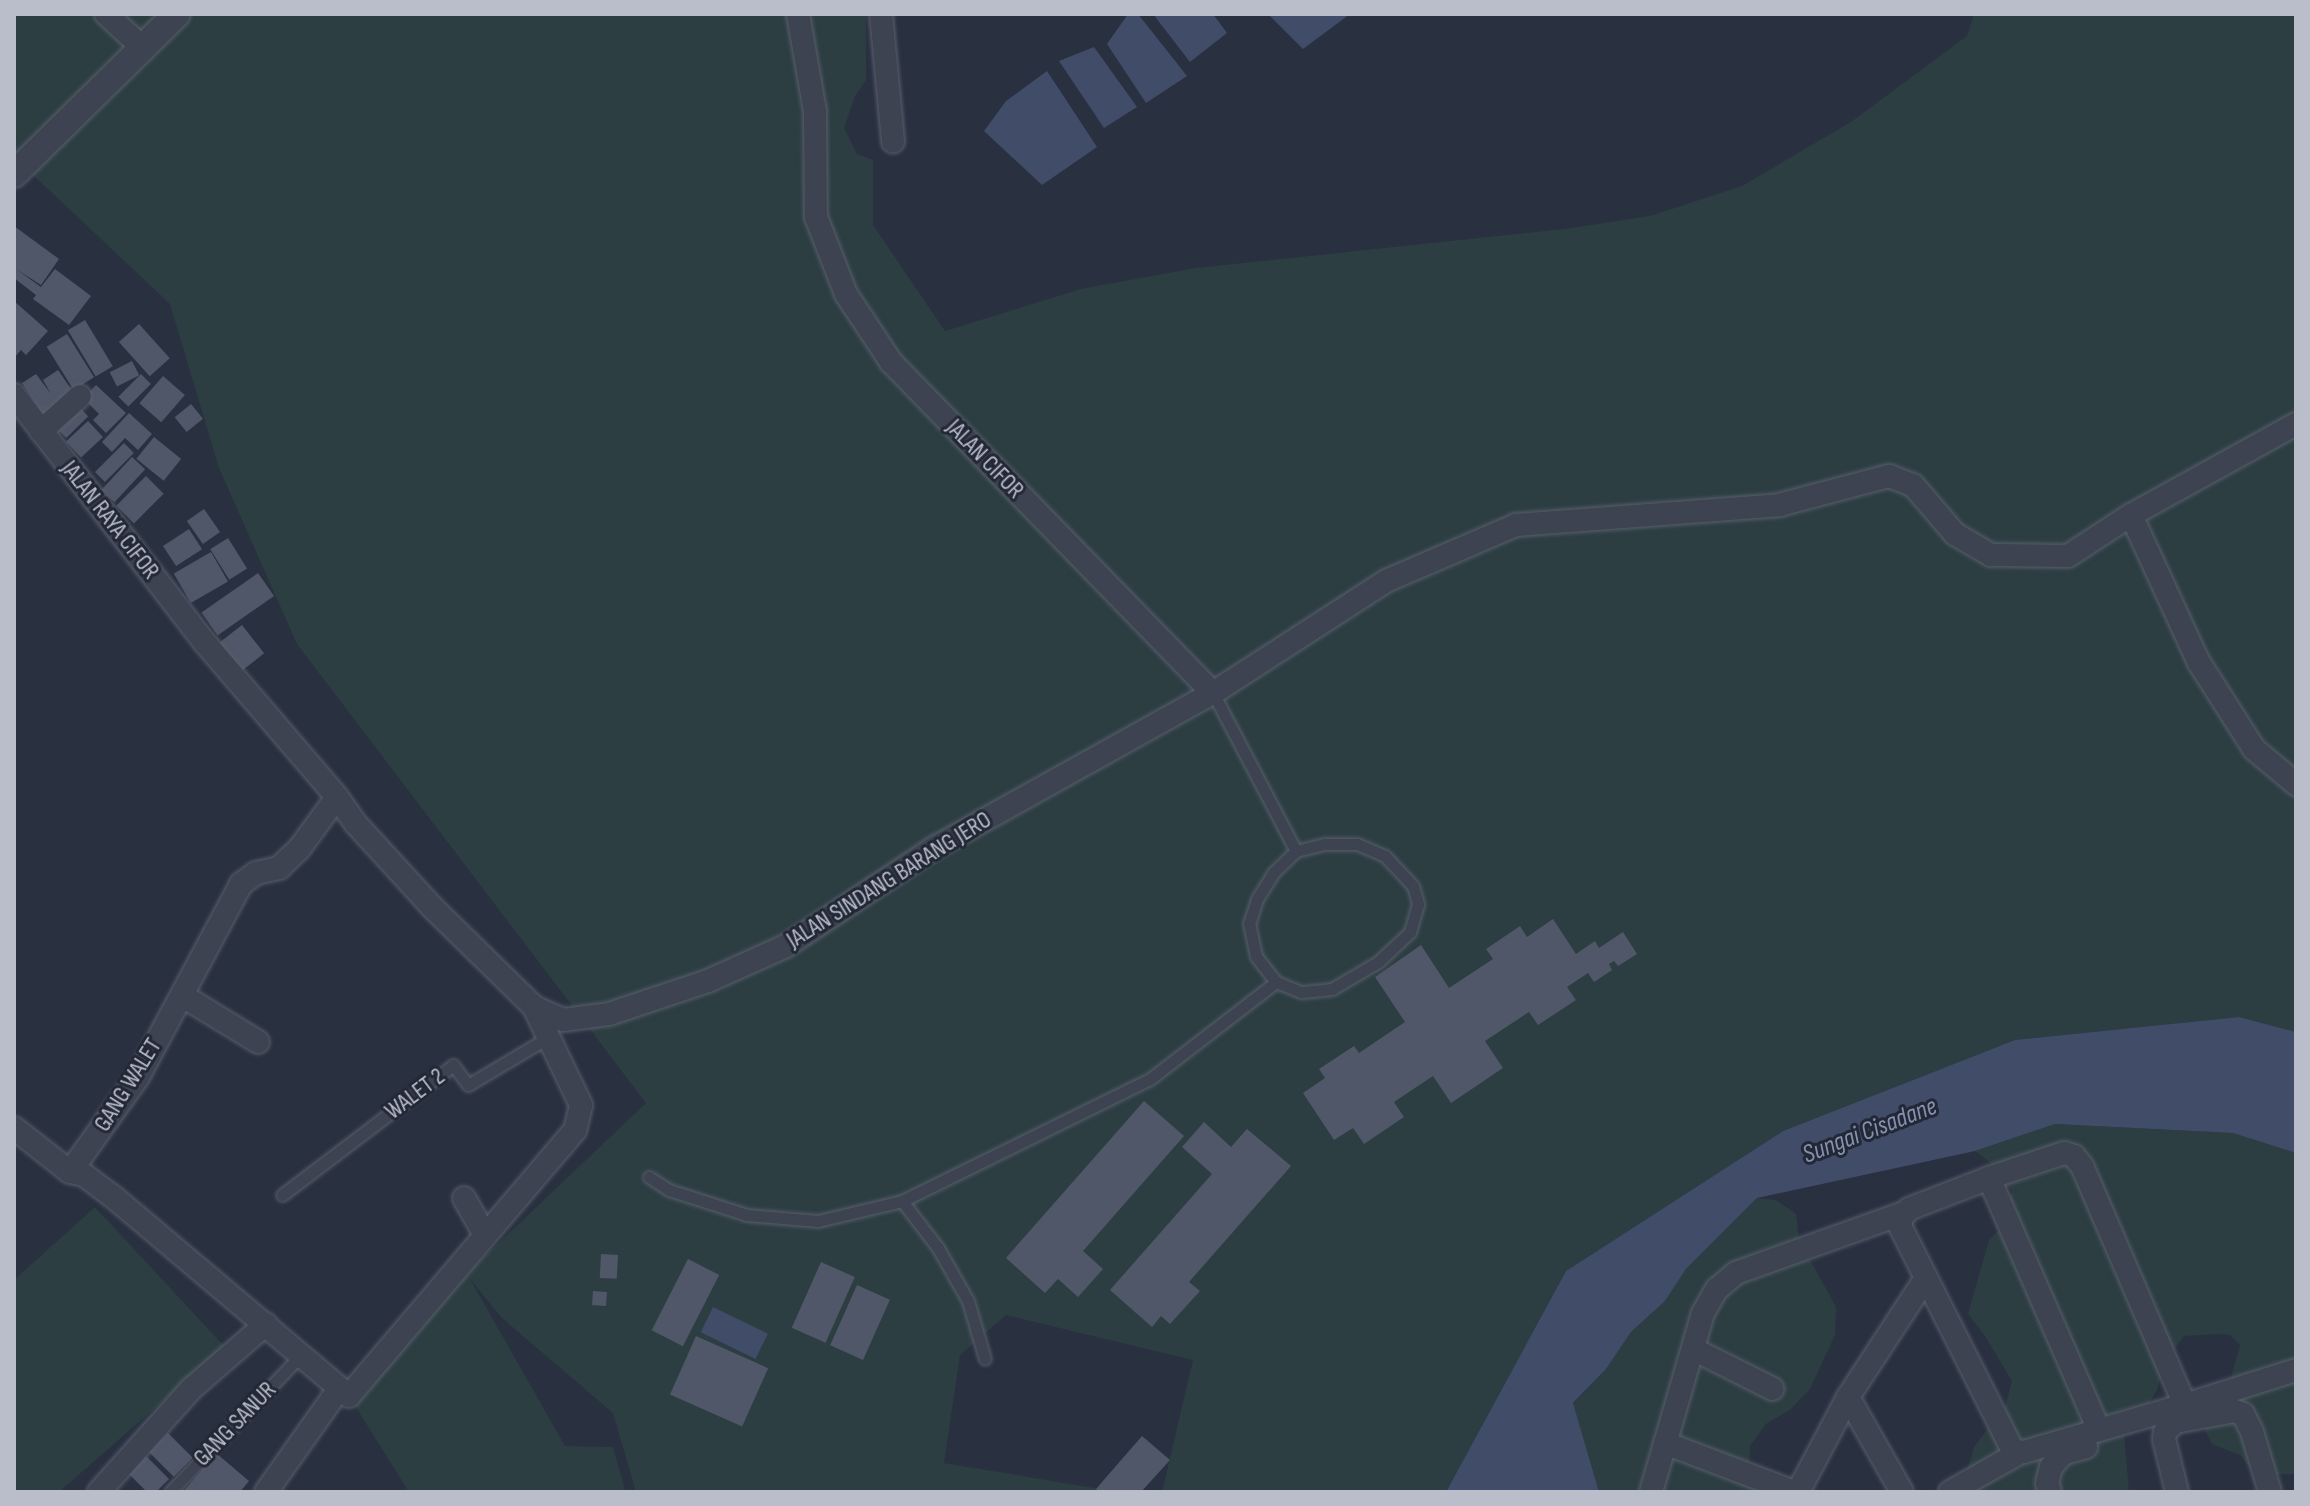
<!DOCTYPE html>
<style>
body{margin:0}
#map{position:relative;width:2310px;height:1506px;overflow:hidden;background:#293040;font-family:"Sofia Sans Condensed",sans-serif}
div>[style]{position:absolute}
[style*='--x']{left:calc(var(--x)*1px);top:calc(var(--y)*1px);width:calc(var(--w)*1px);rotate:calc(var(--a)*1deg)}
.green>*{inset:0;background:#2c3e42}
.water>*{inset:0;background:#414c68;transform-origin:0 0}
.building>*{inset:0;background:#505769;transform-origin:0 0}
.roads{filter:drop-shadow(0 0 2px #585e6b) drop-shadow(0 0 2px #585e6b)}
.service>*{height:11px;margin:-5.5px;padding:0 5.5px;transform-origin:5.5px;border-radius:5.5px;background:#3d4350}
.minor>*{height:22px;margin:-11px;padding:0 11px;transform-origin:11px;border-radius:11px;background:#3d4350}
.tertiary>*{height:26px;margin:-13px;padding:0 13px;transform-origin:13px;border-radius:13px;background:#3d4350}
span{translate:-50% -50%;white-space:nowrap;text-align:center;line-height:1.15;-webkit-text-stroke:6px #222836;paint-order:stroke}
.street-label{font-size:24px;color:#babeca}
.water-label{font-size:26px;color:#8591af;font-style:italic}
.frame{position:absolute;inset:0;border:16px solid #babeca;pointer-events:none}
</style>
<div id="map">
<div class="green">
<i style="clip-path:polygon(14px 14px,866px 14px,866px 80px,855px 96px,844px 128px,857px 154px,873px 160px,873px 225px,945px 331px,1081px 289px,1196px 268px,1565px 229px,1650px 216px,1742px 186px,1851px 122px,1967px 36px,1974px 14px,2296px 14px,2296px 1032px,2239px 1017px,2015px 1040px,1783px 1131px,1566px 1271px,1446px 1492px,1162px 1492px,1193px 1360px,1006px 1315px,960px 1355px,944px 1463px,1118px 1492px,636px 1492px,613px 1413px,502px 1318px,470px 1279px,565px 1446px,613px 1447px,625px 1490px,409px 1492px,349px 1396px,466px 1274px,646px 1103px,297px 644px,219px 468px,170px 304px,14px 157px)"></i>
<i style="clip-path:polygon(2055px 1124px,2233px 1133px,2296px 1153px,2296px 1474px,2267px 1475px,2250px 1467px,2240px 1455px,2212px 1444px,2199px 1418px,2230px 1381px,2240px 1345px,2230px 1335px,2218px 1334px,2184px 1336px,2164px 1363px,2157px 1390px,2143px 1414px,2124px 1434px,2129px 1492px,1961px 1492px,1974px 1447px,2005px 1407px,2012px 1381px,1985px 1336px,1968px 1314px,1989px 1240px,2005px 1223px,2012px 1191px,1998px 1169px,1975px 1151px)"></i>
<i style="clip-path:polygon(1757px 1198px,1776px 1200px,1796px 1214px,1799px 1240px,1836px 1307px,1835px 1335px,1810px 1389px,1790px 1410px,1766px 1424px,1750px 1446px,1749px 1472px,1759px 1492px,1599px 1492px,1573px 1404px,1606px 1369px,1631px 1332px,1665px 1301px,1686px 1269px)"></i>
<i style="clip-path:polygon(95px 1207px,225px 1347px,59px 1492px,14px 1492px,14px 1280px)"></i>
</div>
<div class="water">
<i style="clip-path:polygon(1128px 14px,1138px 14px,1187px 76px,1146px 103px,1107px 44px)"></i>
<i style="clip-path:polygon(1153px 14px,1213px 14px,1227px 33px,1190px 62px)"></i>
<i style="clip-path:polygon(1268px 14px,1350px 14px,1303px 49px)"></i>
<i style="clip-path:polygon(1094px 47px,1137px 107px,1104px 128px,1059px 61px)"></i>
<i style="clip-path:polygon(1047px 71px,1097px 147px,1042px 185px,984px 131px,1006px 101px)"></i>
<i style="clip-path:polygon(2239px 1017px,2296px 1032px,2296px 1153px,2233px 1133px,2055px 1124px,1975px 1151px,1757px 1198px,1686px 1269px,1665px 1301px,1631px 1332px,1606px 1369px,1573px 1403px,1599px 1492px,1446px 1492px,1566px 1271px,1783px 1131px,2015px 1040px)"></i>
<i style="left:713px;top:1307px;width:61px;height:28px;rotate:26deg"></i>
</div>
<div class="building">
<i style="clip-path:polygon(14px 226px,59px 259px,41px 285px,16px 269px,41px 287px,55px 269px,91px 296px,69px 325px,33px 299px,36px 295px,14px 278px)"></i>
<i style="clip-path:polygon(14px 301px,48px 331px,26px 355px,21px 350px,14px 358px)"></i>
<i style="left:85px;top:320px;width:54px;height:20px;rotate:59deg"></i>
<i style="left:139px;top:324px;width:46px;height:27px;rotate:48deg"></i>
<i style="left:67px;top:334px;width:51px;height:24px;rotate:58deg"></i>
<i style="left:132px;top:361px;width:16px;height:25px;rotate:63deg"></i>
<i style="clip-path:polygon(58px 370px,76px 396px,45px 418px,22px 383px,36px 374px,51px 394px,43px 380px)"></i>
<i style="left:141px;top:374px;width:14px;height:32px;rotate:45deg"></i>
<i style="left:163px;top:376px;width:29px;height:36px;rotate:41deg"></i>
<i style="clip-path:polygon(96px 385px,126px 413px,106px 433px,93px 420px,99px 414px,83px 398px)"></i>
<i style="left:191px;top:404px;width:19px;height:21px;rotate:51deg"></i>
<i style="left:79px;top:407px;width:13px;height:31px;rotate:45deg"></i>
<i style="clip-path:polygon(129px 413px,152px 434px,138px 450px,125px 438px,112px 452px,102px 442px)"></i>
<i style="left:88px;top:421px;width:22px;height:30px;rotate:47deg"></i>
<i style="left:154px;top:437px;width:35px;height:28px;rotate:39deg"></i>
<i style="left:124px;top:443px;width:14px;height:41px;rotate:45deg"></i>
<i style="left:132px;top:457px;width:18px;height:45px;rotate:43deg"></i>
<i style="left:146px;top:476px;width:25px;height:42px;rotate:45deg"></i>
<i style="left:204px;top:509px;width:28px;height:21px;rotate:55deg"></i>
<i style="left:189px;top:529px;width:24px;height:31px;rotate:57deg"></i>
<i style="left:228px;top:538px;width:36px;height:21px;rotate:58deg"></i>
<i style="left:211px;top:552px;width:34px;height:43px;rotate:60deg"></i>
<i style="left:258px;top:573px;width:28px;height:69px;rotate:55deg"></i>
<i style="left:242px;top:625px;width:36px;height:33px;rotate:52deg"></i>
<i style="clip-path:polygon(1553px 919px,1576px 954px,1595px 941px,1599px 948px,1623px 932px,1637px 954px,1618px 966px,1614px 961px,1609px 964px,1612px 970px,1594px 982px,1588px 973px,1567px 987px,1576px 1000px,1538px 1025px,1529px 1012px,1485px 1041px,1503px 1068px,1451px 1103px,1433px 1076px,1394px 1102px,1404px 1117px,1364px 1144px,1353px 1128px,1334px 1140px,1303px 1093px,1325px 1078px,1319px 1069px,1354px 1046px,1359px 1053px,1405px 1022px,1375px 977px,1421px 945px,1449px 988px,1493px 959px,1486px 949px,1520px 926px,1527px 937px)"></i>
<i style="clip-path:polygon(1144px 1101px,1184px 1136px,1083px 1251px,1103px 1269px,1078px 1297px,1058px 1279px,1045px 1293px,1006px 1258px)"></i>
<i style="clip-path:polygon(1204px 1122px,1231px 1147px,1247px 1129px,1291px 1166px,1189px 1282px,1200px 1291px,1170px 1324px,1161px 1316px,1152px 1327px,1110px 1290px,1212px 1174px,1182px 1147px)"></i>
<i style="left:601px;top:1254px;width:17px;height:24px;rotate:3deg"></i>
<i style="left:688px;top:1259px;width:35px;height:80px;rotate:27deg"></i>
<i style="left:821px;top:1262px;width:37px;height:72px;rotate:24deg"></i>
<i style="left:857px;top:1285px;width:36px;height:66px;rotate:24deg"></i>
<i style="left:593px;top:1291px;width:14px;height:14px;rotate:4deg"></i>
<i style="left:696px;top:1336px;width:79px;height:64px;rotate:24deg"></i>
<i style="left:168px;top:1433px;width:35px;height:27px;rotate:45deg"></i>
<i style="clip-path:polygon(1142px 1436px,1170px 1460px,1141px 1492px,1100px 1492px,1096px 1489px)"></i>
<i style="clip-path:polygon(216px 1453px,249px 1481px,240px 1492px,183px 1492px)"></i>
<i style="clip-path:polygon(146px 1456px,169px 1479px,156px 1492px,147px 1492px,129px 1474px)"></i>
</div>
<div class="roads">
<div class="service">
<i style="--x:1213;--y:693;--w:178;--a:62.3"></i>
<i style="--x:1325;--y:844;--w:32;--a:0"></i>
<i style="--x:1357;--y:844;--w:30;--a:23"></i>
<i style="--x:1385;--y:856;--w:41;--a:47"></i>
<i style="--x:1413;--y:886;--w:19;--a:74"></i>
<i style="--x:1418;--y:904;--w:29;--a:106"></i>
<i style="--x:1410;--y:932;--w:44;--a:136.8"></i>
<i style="--x:1378;--y:962;--w:53;--a:149.6"></i>
<i style="--x:1332;--y:989;--w:31;--a:174"></i>
<i style="--x:1301;--y:992;--w:27;--a:-158"></i>
<i style="--x:1276;--y:982;--w:33;--a:-128"></i>
<i style="--x:1256;--y:956;--w:33;--a:-102"></i>
<i style="--x:1249;--y:924;--w:26;--a:-72"></i>
<i style="--x:1257;--y:899;--w:31;--a:-58"></i>
<i style="--x:1273;--y:873;--w:32;--a:-44"></i>
<i style="--x:1296;--y:851;--w:30;--a:-14"></i>
<i style="--x:649;--y:1177;--w:24;--a:33"></i>
<i style="--x:669;--y:1190;--w:82;--a:17.8"></i>
<i style="--x:747;--y:1215;--w:71;--a:4.8"></i>
<i style="--x:818;--y:1221;--w:86;--a:-13.4"></i>
<i style="--x:902;--y:1201;--w:276;--a:-26.2"></i>
<i style="--x:1150;--y:1079;--w:159;--a:-37.6"></i>
<i style="--x:282;--y:1195;--w:215;--a:-37.2"></i>
<i style="--x:453;--y:1065;--w:25;--a:53"></i>
<i style="--x:468;--y:1085;--w:94;--a:-30.7"></i>
<i style="--x:902;--y:1201;--w:59;--a:52.5"></i>
<i style="--x:938;--y:1248;--w:61;--a:60.5"></i>
<i style="--x:968;--y:1301;--w:60;--a:73.7"></i>
<i style="--x:170;--y:1492;--w:188;--a:-46.3"></i>
</div>
<div class="minor">
<i style="--x:106;--y:14;--w:50;--a:42.6"></i>
<i style="--x:798;--y:14;--w:98;--a:80.1"></i>
<i style="--x:815;--y:111;--w:106;--a:89.5"></i>
<i style="--x:816;--y:217;--w:83;--a:68.7"></i>
<i style="--x:846;--y:294;--w:82;--a:56.5"></i>
<i style="--x:891;--y:362;--w:462;--a:45.8"></i>
<i style="--x:881;--y:14;--w:128;--a:84.6"></i>
<i style="--x:14;--y:395;--w:314;--a:52.4"></i>
<i style="--x:206;--y:644;--w:201;--a:49.4"></i>
<i style="--x:337;--y:797;--w:33;--a:55"></i>
<i style="--x:356;--y:824;--w:113;--a:47.5"></i>
<i style="--x:432;--y:907;--w:143;--a:44.4"></i>
<i style="--x:534;--y:1007;--w:109;--a:64.4"></i>
<i style="--x:581;--y:1105;--w:26;--a:103"></i>
<i style="--x:575;--y:1130;--w:16;--a:130"></i>
<i style="--x:565;--y:1142;--w:333;--a:130.4"></i>
<i style="--x:349;--y:1396;--w:310;--a:-139.8"></i>
<i style="--x:112;--y:1196;--w:35;--a:-143"></i>
<i style="--x:84;--y:1175;--w:14;--a:-168"></i>
<i style="--x:70;--y:1172;--w:71;--a:-141.8"></i>
<i style="--x:41;--y:431;--w:52;--a:-41.9"></i>
<i style="--x:2131;--y:515;--w:161;--a:65.3"></i>
<i style="--x:2198;--y:661;--w:104;--a:57.5"></i>
<i style="--x:2254;--y:749;--w:55;--a:39.8"></i>
<i style="--x:183;--y:996;--w:88;--a:31.5"></i>
<i style="--x:534;--y:1007;--w:32;--a:24"></i>
<i style="--x:563;--y:1020;--w:46;--a:-7.4"></i>
<i style="--x:609;--y:1014;--w:104;--a:-18.4"></i>
<i style="--x:708;--y:981;--w:85;--a:-24.2"></i>
<i style="--x:786;--y:946;--w:178;--a:-33.5"></i>
<i style="--x:934;--y:848;--w:319;--a:-29.1"></i>
<i style="--x:1213;--y:693;--w:206;--a:-32.9"></i>
<i style="--x:1386;--y:581;--w:142;--a:-23.3"></i>
<i style="--x:1516;--y:525;--w:264;--a:-4.3"></i>
<i style="--x:1779;--y:505;--w:114;--a:-14.8"></i>
<i style="--x:1889;--y:476;--w:26;--a:21"></i>
<i style="--x:1913;--y:485;--w:65;--a:49.4"></i>
<i style="--x:1955;--y:534;--w:42;--a:30.3"></i>
<i style="--x:1991;--y:555;--w:77;--a:0.7"></i>
<i style="--x:2068;--y:556;--w:75;--a:-33.1"></i>
<i style="--x:2131;--y:515;--w:188;--a:-28.9"></i>
<i style="--x:70;--y:1172;--w:117;--a:-54.4"></i>
<i style="--x:138;--y:1077;--w:219;--a:-61.9"></i>
<i style="--x:241;--y:884;--w:19;--a:-36"></i>
<i style="--x:256;--y:873;--w:24;--a:-12"></i>
<i style="--x:279;--y:868;--w:28;--a:-44"></i>
<i style="--x:299;--y:849;--w:64;--a:-53.8"></i>
<i style="--x:1989;--y:1178;--w:275;--a:66.4"></i>
<i style="--x:464;--y:1198;--w:43;--a:60.4"></i>
<i style="--x:1693;--y:1349;--w:89;--a:26.6"></i>
<i style="--x:1848;--y:1397;--w:109;--a:60.4"></i>
<i style="--x:2185;--y:1405;--w:260;--a:-113.3"></i>
<i style="--x:2082;--y:1166;--w:13;--a:-129"></i>
<i style="--x:2074;--y:1156;--w:10;--a:-163"></i>
<i style="--x:2064;--y:1153;--w:79;--a:161.6"></i>
<i style="--x:1989;--y:1178;--w:86;--a:158.8"></i>
<i style="--x:1909;--y:1209;--w:12;--a:132"></i>
<i style="--x:1901;--y:1218;--w:10;--a:90"></i>
<i style="--x:1901;--y:1228;--w:250;--a:63.3"></i>
<i style="--x:2013;--y:1451;--w:11;--a:5"></i>
<i style="--x:2024;--y:1452;--w:168;--a:-16.3"></i>
<i style="--x:2185;--y:1405;--w:116;--a:-17.5"></i>
<i style="--x:1665;--y:1443;--w:138;--a:20.8"></i>
<i style="--x:99;--y:1492;--w:138;--a:-48.2"></i>
<i style="--x:191;--y:1389;--w:99;--a:-40.9"></i>
<i style="--x:266;--y:1492;--w:126;--a:-54.7"></i>
<i style="--x:1651;--y:1492;--w:186;--a:-73.8"></i>
<i style="--x:1703;--y:1313;--w:28;--a:-60"></i>
<i style="--x:1717;--y:1289;--w:25;--a:-40"></i>
<i style="--x:1736;--y:1273;--w:178;--a:-19.7"></i>
<i style="--x:1798;--y:1492;--w:107;--a:-62.2"></i>
<i style="--x:1848;--y:1397;--w:142;--a:-56.8"></i>
<i style="--x:1950;--y:1492;--w:79;--a:-29.5"></i>
<i style="--x:2050;--y:1492;--w:9;--a:-108"></i>
<i style="--x:2047;--y:1483;--w:16;--a:-76"></i>
<i style="--x:2051;--y:1467;--w:19;--a:-47"></i>
<i style="--x:2064;--y:1453;--w:23;--a:-15"></i>
<i style="--x:2177;--y:1492;--w:55;--a:-103.8"></i>
<i style="--x:2164;--y:1439;--w:7;--a:-82"></i>
<i style="--x:2165;--y:1432;--w:14;--a:-45"></i>
<i style="--x:2175;--y:1422;--w:61;--a:-10.4"></i>
<i style="--x:2235;--y:1411;--w:9;--a:21"></i>
<i style="--x:2243;--y:1414;--w:20;--a:63"></i>
<i style="--x:2252;--y:1432;--w:63;--a:73.3"></i>
</div>
<div class="tertiary">
<i style="--x:14;--y:174;--w:228;--a:-44.5"></i>
</div>
</div>
<div class="street-label">
<span style="left:985px;top:459px;rotate:46deg">JALAN CIFOR</span>
<span style="left:110px;top:520px;rotate:52deg">JALAN RAYA CIFOR</span>
<span style="left:889px;top:880px;rotate:-32deg">JALAN SINDANG BARANG JERO</span>
<span style="left:128px;top:1085px;rotate:-58deg">GANG WALET</span>
<span style="left:415px;top:1094px;rotate:-37deg">WALET 2</span>
<span style="left:235px;top:1424px;rotate:-46deg">GANG SANUR</span>
</div>
<div class="water-label">
<span style="left:1870px;top:1131px;rotate:-21deg">Sungai Cisadane</span>
</div>
<div class="frame"></div>
</div>
